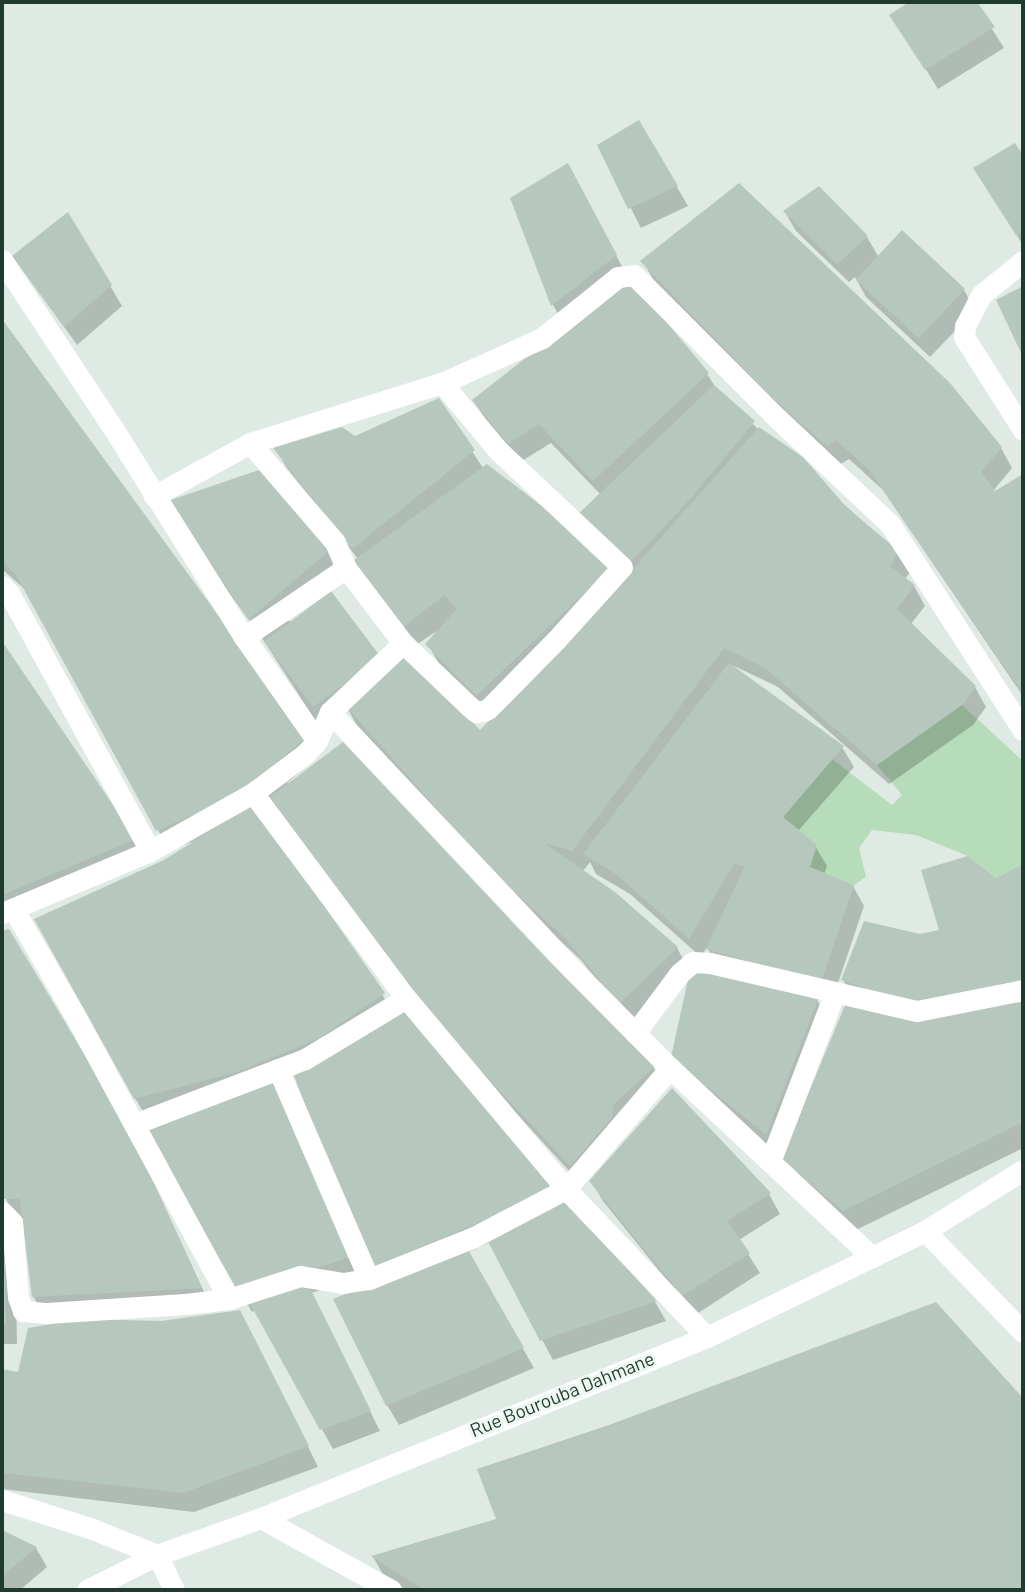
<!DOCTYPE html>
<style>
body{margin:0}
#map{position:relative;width:1025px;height:1592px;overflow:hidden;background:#deeae3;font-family:Barlow,sans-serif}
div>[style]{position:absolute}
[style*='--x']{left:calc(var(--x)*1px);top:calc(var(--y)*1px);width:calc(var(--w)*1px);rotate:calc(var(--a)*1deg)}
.green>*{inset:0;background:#b6dcba}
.shadow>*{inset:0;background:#0003}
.building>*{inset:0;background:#b6c8be;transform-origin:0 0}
.minor>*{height:21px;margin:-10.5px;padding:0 10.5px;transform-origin:10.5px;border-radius:10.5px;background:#fff}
.tertiary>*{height:21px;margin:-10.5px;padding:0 10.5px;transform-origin:10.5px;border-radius:10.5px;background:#fff}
span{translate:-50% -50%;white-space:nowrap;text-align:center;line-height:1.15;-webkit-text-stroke:6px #eef7f1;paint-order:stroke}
.street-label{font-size:19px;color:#1f3a2f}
.frame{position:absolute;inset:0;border:4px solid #1f3a2f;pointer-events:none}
</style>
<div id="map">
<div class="green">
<i style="clip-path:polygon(962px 705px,1023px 761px,1023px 864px,996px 878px,968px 856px,916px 835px,872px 830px,859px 848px,866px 877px,854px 885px,810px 867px,816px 845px,783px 817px,832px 759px,892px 805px,902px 795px,877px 765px)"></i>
</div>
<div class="shadow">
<i style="clip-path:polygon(912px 2px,975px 2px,1004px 48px,938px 89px,892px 15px)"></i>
<i style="clip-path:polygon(639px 122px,688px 206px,641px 228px,599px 146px)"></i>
<i style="clip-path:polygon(1014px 145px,1023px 158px,1023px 245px,987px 188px)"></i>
<i style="clip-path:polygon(579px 185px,627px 276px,564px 324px,553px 305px,512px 199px)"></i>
<i style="clip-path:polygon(819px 188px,867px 237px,878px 256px,902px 232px,964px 290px,975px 310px,930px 357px,866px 297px,855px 277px,849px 282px,796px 231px,785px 212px)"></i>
<i style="clip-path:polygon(68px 214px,122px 306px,77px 345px,14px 256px)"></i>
<i style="clip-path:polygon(643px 261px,949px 385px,1001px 448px,1012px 468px,989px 496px,1023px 476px,1023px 696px,883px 490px,849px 459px,839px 465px,781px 414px,654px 281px)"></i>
<i style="clip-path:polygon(2px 321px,305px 738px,316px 758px,287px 783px,288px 785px,546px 961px,653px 1067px,665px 1086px,582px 1185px,428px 1017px,255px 809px,394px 1012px,655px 1302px,666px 1321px,553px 1360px,490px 1242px,468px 1252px,534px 1368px,399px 1425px,387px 1405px,378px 1283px,309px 1069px,272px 1082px,361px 1277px,311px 1293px,380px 1431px,333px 1449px,256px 1310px,252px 1312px,150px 1132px,233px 1098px,147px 1118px,135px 1098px,165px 862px,203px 838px,169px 850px,29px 593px,2px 569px)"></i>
<i style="clip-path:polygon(707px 374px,716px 388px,758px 429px,898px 552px,910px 572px,905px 579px,914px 586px,925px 606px,910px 625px,975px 687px,986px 707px,973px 725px,889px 784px,778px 687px,732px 665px,842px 747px,854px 767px,798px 831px,815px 846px,827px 866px,824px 875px,853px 886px,864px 906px,832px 1001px,719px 968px,707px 947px,701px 957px,630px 894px,596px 874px,590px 862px,583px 871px,614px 893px,677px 948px,688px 968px,631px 1023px,581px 960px,508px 893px,356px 724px,347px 707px,319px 726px,262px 638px,178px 523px,328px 552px,339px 572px,284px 619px,379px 658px,480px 733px,553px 658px,488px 715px,439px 664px,428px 644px,443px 627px,413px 647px,358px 559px,287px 468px,276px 449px,354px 438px,438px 400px,483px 468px,615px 564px,601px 495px,551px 443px,520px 462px,486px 420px,474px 401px)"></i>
<i style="clip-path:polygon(2px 644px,146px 859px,2px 917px)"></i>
<i style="clip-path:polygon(1023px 866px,1023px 1148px,856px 1230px,794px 1179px,855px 999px,843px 980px,920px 936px,941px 932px,996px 880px)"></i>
<i style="clip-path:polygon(9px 931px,137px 1147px,211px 1307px,45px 1316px,33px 1296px,24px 1218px,15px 1218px,2px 1190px,2px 933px)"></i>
<i style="clip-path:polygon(817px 1000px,829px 1020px,777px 1154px,685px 1077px)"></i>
<i style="clip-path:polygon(672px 1091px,769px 1194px,780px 1214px,739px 1240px,760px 1273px,695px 1315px,603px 1201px,591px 1181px)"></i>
<i style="clip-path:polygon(2px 1222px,15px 1242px,17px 1344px,2px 1344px)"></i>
<i style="clip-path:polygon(936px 1304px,1023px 1400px,1023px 1590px,406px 1590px,384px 1576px,373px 1557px,498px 1520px,609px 1427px)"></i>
<i style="clip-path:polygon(251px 1332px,318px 1467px,194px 1512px,2px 1489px,2px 1371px,20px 1374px)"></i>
<i style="clip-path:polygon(2px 1532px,36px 1548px,47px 1567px,20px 1590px,2px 1590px)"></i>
</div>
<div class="building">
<i style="clip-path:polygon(909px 2px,977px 2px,995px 27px,925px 70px,889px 15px)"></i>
<i style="clip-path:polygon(639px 120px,678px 186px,628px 209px,597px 145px)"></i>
<i style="clip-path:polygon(1015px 143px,1023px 155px,1023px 231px,1016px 235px,973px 168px)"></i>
<i style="clip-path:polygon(568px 163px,617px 255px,551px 306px,510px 198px)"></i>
<i style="clip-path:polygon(739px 183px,950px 383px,1002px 447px,981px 472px,995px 491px,1023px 474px,1023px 694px,869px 470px,836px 440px,827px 446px,768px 394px,640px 261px)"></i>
<i style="clip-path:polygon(819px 186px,868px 236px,837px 264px,783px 211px)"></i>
<i style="clip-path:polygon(68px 212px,112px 285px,64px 327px,12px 256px)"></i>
<i style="left:902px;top:230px;width:86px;height:68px;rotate:43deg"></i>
<i style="clip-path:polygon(629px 277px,709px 373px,593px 481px,539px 424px,508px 444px,472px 400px)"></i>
<i style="clip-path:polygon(1023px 286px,1023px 357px,996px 300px)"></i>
<i style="clip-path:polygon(2px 319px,307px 737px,236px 796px,156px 831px,16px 575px,2px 561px)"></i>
<i style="clip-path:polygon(714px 385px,755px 421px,690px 499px,628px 565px,576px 516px)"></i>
<i style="clip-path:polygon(439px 398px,475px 450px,352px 549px,273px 448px,342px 427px,355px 436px)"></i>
<i style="clip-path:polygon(759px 427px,803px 457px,848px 509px,899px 551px,890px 566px,915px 585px,897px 609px,976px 686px,962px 705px,877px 765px,765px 668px,724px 648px,572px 851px,544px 843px,615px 892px,678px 947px,619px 1004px,567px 940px,494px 873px,343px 703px,405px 654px,480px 730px,547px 661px,555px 647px,633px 569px)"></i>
<i style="clip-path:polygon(487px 464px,616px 563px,476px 696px,425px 644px,457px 609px,444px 595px,401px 629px,350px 563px)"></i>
<i style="clip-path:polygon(259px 470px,329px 551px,249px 619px,165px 502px)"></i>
<i style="left:331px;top:591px;width:82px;height:84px;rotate:53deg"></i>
<i style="clip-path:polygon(2px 641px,136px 839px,2px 895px)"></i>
<i style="clip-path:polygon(729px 663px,844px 746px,783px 817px,817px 845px,810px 867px,854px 885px,821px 982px,706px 949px,745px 866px,734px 864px,689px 939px,616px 874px,583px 854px)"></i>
<i style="clip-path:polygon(343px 742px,548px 960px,655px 1066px,614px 1104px,612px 1118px,570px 1166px,445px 1032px,266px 800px)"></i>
<i style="clip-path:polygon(253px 804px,385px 993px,318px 1039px,234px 1073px,134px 1099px,34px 919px,164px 860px)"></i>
<i style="clip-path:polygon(968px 856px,996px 878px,1023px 864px,1023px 982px,911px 1004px,841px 980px,864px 921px,920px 934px,939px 930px,921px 870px)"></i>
<i style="clip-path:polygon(9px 929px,127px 1125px,202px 1288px,32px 1297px,20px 1199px,2px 1199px,2px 931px)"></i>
<i style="clip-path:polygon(691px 966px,818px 999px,766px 1135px,671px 1057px)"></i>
<i style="clip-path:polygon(1023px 1001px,1023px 1122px,843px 1211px,781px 1159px,846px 1003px,921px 1020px)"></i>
<i style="clip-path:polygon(405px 1003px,560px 1188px,368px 1270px,294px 1076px)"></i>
<i style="clip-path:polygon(273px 1080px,351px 1257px,239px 1293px,147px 1131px)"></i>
<i style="clip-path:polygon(672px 1088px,771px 1193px,727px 1221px,750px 1253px,682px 1296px,589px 1181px)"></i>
<i style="clip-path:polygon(564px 1198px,657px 1301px,540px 1341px,484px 1234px)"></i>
<i style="clip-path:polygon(2px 1220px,4px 1220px,6px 1324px,2px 1324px)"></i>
<i style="clip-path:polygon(466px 1246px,524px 1348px,386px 1406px,333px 1299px)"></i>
<i style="clip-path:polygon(306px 1280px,371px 1411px,320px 1430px,249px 1302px)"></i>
<i style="clip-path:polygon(936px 1302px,1023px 1398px,1023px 1590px,424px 1590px,371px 1556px,496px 1519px,477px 1469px,609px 1425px)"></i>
<i style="clip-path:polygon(240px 1310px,309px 1446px,183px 1493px,2px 1473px,2px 1369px,18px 1372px,28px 1328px,80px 1319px,161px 1321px)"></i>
<i style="clip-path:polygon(2px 1530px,37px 1547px,2px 1576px)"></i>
</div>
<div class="minor">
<i style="--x:2;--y:260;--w:198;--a:56.6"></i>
<i style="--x:111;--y:425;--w:250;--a:57.9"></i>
<i style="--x:244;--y:637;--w:127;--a:54.9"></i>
<i style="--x:1023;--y:261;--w:54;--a:141"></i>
<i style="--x:981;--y:295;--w:35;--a:117"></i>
<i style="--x:965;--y:326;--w:11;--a:95"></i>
<i style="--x:964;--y:337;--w:110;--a:57.6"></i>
<i style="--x:250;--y:443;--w:130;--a:49.4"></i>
<i style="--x:335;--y:542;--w:28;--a:67"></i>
<i style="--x:346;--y:568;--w:94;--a:52.8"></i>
<i style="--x:403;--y:643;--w:91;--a:43.7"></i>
<i style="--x:469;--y:706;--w:9;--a:41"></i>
<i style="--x:476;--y:712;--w:7;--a:-8"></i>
<i style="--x:483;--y:711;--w:5;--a:-22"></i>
<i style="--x:488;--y:709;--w:97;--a:-45.4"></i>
<i style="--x:556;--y:640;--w:98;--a:-47.9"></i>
<i style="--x:622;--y:567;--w:172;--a:-136.7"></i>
<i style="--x:497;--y:449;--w:86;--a:-129.8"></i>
<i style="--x:154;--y:496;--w:110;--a:-28.9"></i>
<i style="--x:250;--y:443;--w:201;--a:-17.4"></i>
<i style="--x:442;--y:383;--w:110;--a:-24.2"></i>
<i style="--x:542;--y:338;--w:97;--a:-38.8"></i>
<i style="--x:618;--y:277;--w:16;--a:-7"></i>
<i style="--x:634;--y:275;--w:202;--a:45"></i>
<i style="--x:777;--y:418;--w:155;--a:43.2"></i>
<i style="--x:890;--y:524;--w:245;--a:57.2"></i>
<i style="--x:2;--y:586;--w:10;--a:45"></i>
<i style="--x:9;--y:593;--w:294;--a:61.3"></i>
<i style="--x:244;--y:637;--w:123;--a:-34.1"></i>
<i style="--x:330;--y:712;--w:352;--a:46.7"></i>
<i style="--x:571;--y:968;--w:141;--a:45.3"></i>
<i style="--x:670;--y:1068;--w:277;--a:43.1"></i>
<i style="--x:253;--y:793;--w:256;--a:53.3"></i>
<i style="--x:406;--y:998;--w:249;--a:50"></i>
<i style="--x:566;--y:1189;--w:204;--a:46.4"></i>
<i style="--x:14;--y:910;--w:118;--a:60"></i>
<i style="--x:73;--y:1012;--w:327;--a:61.5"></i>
<i style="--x:2;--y:913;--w:160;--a:-22.7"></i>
<i style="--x:150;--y:851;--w:118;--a:-29.4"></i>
<i style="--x:253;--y:793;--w:66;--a:-37"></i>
<i style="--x:306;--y:753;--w:16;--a:-47"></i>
<i style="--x:317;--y:741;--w:32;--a:-66"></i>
<i style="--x:330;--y:712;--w:100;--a:-43.4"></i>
<i style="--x:635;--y:1033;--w:74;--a:-53.3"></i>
<i style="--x:679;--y:974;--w:18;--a:-41"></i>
<i style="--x:693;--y:962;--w:17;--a:3"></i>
<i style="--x:710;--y:963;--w:212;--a:13.1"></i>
<i style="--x:917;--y:1011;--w:108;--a:-11.2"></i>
<i style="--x:278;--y:1069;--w:229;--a:66.6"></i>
<i style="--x:134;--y:1124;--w:183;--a:-20.8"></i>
<i style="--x:305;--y:1059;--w:118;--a:-31.1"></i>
<i style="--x:770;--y:1162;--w:182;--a:-69.1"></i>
<i style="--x:2;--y:1212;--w:14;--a:45"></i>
<i style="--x:12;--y:1222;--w:75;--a:85.4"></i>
<i style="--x:18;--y:1297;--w:15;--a:70"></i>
<i style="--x:23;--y:1311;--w:24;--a:5"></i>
<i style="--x:47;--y:1313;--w:138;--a:-3.7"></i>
<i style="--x:185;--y:1304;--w:44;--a:-6.5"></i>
<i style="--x:229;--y:1299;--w:75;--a:-17.9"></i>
<i style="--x:300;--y:1276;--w:44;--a:9.2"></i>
<i style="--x:343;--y:1283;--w:26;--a:-9"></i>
<i style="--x:369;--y:1279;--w:113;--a:-21.8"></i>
<i style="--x:474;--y:1237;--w:104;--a:-27.6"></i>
<i style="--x:566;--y:1189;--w:160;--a:-49.3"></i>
<i style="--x:925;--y:1231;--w:141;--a:45.9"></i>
<i style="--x:2;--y:1500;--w:92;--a:17.7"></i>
<i style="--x:90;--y:1528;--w:72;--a:21.9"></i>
<i style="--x:157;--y:1555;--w:39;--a:64"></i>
<i style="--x:261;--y:1518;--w:149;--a:29"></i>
</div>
<div class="tertiary">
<i style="--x:87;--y:1590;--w:78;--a:-26.6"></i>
<i style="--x:157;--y:1555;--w:110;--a:-19.6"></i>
<i style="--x:261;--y:1518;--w:481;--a:-22.1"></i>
<i style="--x:707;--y:1337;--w:242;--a:-25.9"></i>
<i style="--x:925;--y:1231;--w:115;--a:-31.9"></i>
</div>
<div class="street-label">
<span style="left:562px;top:1394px;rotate:-22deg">Rue Bourouba Dahmane</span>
</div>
<div class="frame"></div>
</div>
